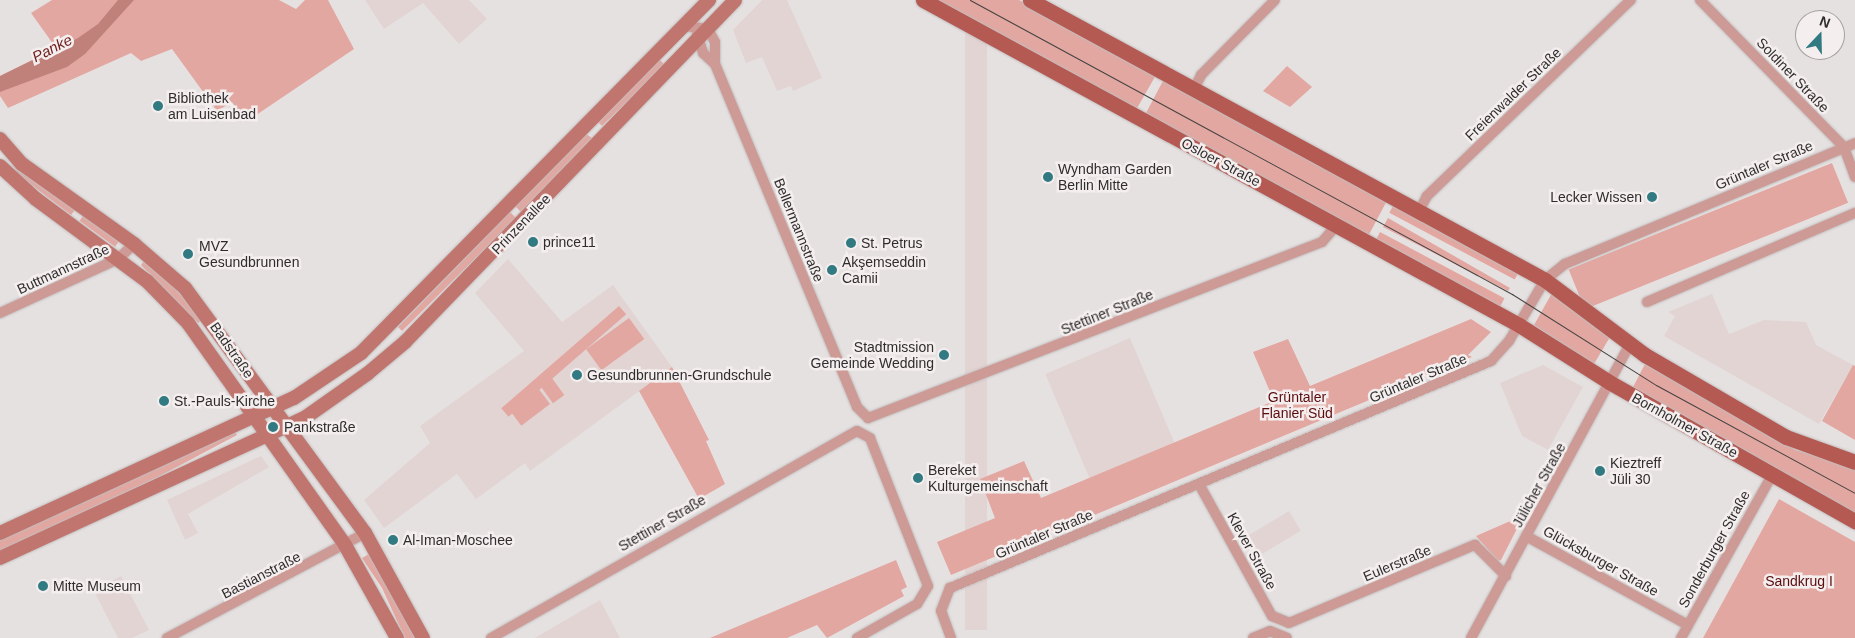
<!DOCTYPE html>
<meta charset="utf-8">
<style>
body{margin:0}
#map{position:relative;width:1855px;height:638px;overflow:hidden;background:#e6e1e1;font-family:Arial,sans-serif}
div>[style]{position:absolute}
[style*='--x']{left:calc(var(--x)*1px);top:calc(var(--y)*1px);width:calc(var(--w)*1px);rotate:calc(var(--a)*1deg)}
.built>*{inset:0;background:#e2d4d3;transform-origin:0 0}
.green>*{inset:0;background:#e2a7a1;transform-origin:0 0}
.water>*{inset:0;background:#c1817b}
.roads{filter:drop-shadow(0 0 1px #c1bdbd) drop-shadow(0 0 1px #c1bdbd)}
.street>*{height:10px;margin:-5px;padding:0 5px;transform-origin:5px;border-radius:5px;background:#ce9a95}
.secondary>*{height:14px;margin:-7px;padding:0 7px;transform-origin:7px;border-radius:7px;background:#c1756f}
.primary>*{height:15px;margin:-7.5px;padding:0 7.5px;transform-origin:7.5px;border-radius:7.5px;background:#b55953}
.tram>*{height:1px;margin:-0.5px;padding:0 0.5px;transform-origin:0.5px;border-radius:0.5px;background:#444242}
.dots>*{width:14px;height:14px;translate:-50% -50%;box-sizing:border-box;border:2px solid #f4efee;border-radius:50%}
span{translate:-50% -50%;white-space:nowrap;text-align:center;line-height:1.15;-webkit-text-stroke:5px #f4efee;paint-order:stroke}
.street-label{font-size:14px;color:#2f2d2d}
.poi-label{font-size:14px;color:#2f2d2d}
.left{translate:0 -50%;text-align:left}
.right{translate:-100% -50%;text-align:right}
.park-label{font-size:14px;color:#5b0b0e}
.water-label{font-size:15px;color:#6d1e1d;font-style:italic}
.north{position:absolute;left:1795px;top:10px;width:50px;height:50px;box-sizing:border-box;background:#f4efee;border:1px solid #a5a1a1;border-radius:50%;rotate:21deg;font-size:14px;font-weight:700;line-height:20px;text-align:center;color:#2f2d2d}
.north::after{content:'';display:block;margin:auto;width:18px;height:22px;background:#327a82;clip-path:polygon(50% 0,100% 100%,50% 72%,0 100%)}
</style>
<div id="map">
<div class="built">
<i style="clip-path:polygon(365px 0,469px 0,487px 19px,459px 44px,423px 3px,384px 29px)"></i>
<i style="clip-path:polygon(762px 0,787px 0,822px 78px,793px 91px,791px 86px,777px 91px,762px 57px,746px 63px,733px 30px)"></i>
<i style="left:965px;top:0;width:22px;height:630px"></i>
<i style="clip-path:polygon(508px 259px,562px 322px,613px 285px,672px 367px,530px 471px,525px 463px,476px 499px,457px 474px,384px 528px,364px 500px,430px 443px,420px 426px,524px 351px,475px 293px)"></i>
<i style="clip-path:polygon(1712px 294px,1729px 334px,1764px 320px,1806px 322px,1816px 345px,1853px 365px,1819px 424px,1664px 336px,1675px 316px,1668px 312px)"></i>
<i style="left:1130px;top:338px;width:114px;height:92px;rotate:67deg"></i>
<i style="clip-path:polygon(1543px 365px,1583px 387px,1548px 450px,1522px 436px,1500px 383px)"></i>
<i style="clip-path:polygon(261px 456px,269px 467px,188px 514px,198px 533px,185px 540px,167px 500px)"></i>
<i style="left:1289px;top:511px;width:23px;height:49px;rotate:59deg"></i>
<i style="clip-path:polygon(121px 576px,149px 630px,132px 638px,118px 638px,94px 591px)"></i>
<i style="clip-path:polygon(600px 600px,620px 638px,535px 638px,545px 632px)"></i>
</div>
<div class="green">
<i style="clip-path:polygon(52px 0,279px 0,296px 9px,305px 0,328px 0,354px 49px,246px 122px,232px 102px,217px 111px,172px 49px,141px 61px,131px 53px,8px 108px,0 96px,0 76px,56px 48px,31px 13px)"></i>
<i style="clip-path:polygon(933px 0,1019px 0,1156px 75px,1136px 110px)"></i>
<i style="clip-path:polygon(659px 59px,665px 65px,602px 126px,598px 122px)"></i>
<i style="clip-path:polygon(1287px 66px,1312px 87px,1290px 107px,1263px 91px)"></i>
<i style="left:1164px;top:79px;width:254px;height:41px;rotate:28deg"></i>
<i style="clip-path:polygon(586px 134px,592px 138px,521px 212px,515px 206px)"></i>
<i style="clip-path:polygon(11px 163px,75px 210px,71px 215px,21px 177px)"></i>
<i style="left:1832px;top:163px;width:43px;height:284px;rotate:68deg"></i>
<i style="left:1394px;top:204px;width:142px;height:10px;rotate:28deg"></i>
<i style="clip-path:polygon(510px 212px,516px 218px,402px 331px,398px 327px)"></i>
<i style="left:83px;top:216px;width:44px;height:6px;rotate:36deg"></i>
<i style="clip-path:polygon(1388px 218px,1510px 288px,1508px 291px,1383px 227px)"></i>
<i style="left:1380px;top:232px;width:141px;height:9px;rotate:28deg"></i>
<i style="clip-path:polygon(144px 261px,167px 280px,203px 319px,198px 323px,141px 265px)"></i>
<i style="clip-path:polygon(1552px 293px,1610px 337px,1594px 364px,1534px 325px)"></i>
<i style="left:619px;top:306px;width:11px;height:156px;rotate:49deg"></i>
<i style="left:629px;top:318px;width:26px;height:53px;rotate:54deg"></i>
<i style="clip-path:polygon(1471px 319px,1491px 332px,1468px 355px,1472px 357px,951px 575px,937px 542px,995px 518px,980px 479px,1024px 461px,1041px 498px,1274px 401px,1253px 352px,1288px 339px,1310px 386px)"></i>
<i style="clip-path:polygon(1645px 364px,1796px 450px,1855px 468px,1855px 514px,1632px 389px)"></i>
<i style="clip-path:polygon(1853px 365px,1855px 366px,1855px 440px,1822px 421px)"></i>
<i style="clip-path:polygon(672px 367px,709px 440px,706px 441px,725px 484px,699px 499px,639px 391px)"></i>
<i style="left:549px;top:374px;width:26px;height:14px;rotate:54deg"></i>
<i style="left:535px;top:384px;width:25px;height:36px;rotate:53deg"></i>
<i style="clip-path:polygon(235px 432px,237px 435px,158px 477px,0 551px,0 540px)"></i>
<i style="clip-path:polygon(1779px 499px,1855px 542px,1855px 638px,1703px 638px)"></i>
<i style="clip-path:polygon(1524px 515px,1501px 560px,1498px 561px,1476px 536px)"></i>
<i style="clip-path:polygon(369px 554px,395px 598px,414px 638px,405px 638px,382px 588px,362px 558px)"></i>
<i style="clip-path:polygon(896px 560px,907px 587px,901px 590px,904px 596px,827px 638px,817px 625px,787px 638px,710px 638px)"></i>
</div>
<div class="water">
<i style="clip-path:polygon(118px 0,134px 0,85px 54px,67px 67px,0 92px,0 76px,78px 38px,98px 24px)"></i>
</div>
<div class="roads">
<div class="street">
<i style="--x:1700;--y:0;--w:206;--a:45.6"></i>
<i style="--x:1844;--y:147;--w:32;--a:70"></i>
<i style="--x:684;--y:26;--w:24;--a:7"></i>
<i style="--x:708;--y:29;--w:15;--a:62"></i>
<i style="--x:715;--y:42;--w:22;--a:90"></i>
<i style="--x:715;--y:64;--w:371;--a:67.5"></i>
<i style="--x:857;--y:407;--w:16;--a:45"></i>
<i style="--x:868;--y:418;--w:487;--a:-21.2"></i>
<i style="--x:1322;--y:242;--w:23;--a:-49"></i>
<i style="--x:697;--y:34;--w:20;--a:72"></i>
<i style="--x:703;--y:53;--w:16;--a:43"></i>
<i style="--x:1194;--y:89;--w:16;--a:-63"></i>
<i style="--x:1201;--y:75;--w:105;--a:-45.4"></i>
<i style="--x:1419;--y:211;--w:17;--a:-62"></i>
<i style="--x:1427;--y:196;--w:283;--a:-43.9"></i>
<i style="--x:1647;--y:302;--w:226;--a:-23.2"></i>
<i style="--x:0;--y:313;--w:130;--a:-24.6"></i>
<i style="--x:118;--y:259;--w:22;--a:-43"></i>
<i style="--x:1199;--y:484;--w:151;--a:61.1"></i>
<i style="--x:1272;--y:616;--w:18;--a:22"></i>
<i style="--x:1289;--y:623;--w:202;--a:-22.8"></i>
<i style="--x:1475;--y:545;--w:44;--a:45"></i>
<i style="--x:1526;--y:536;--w:185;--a:28.8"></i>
<i style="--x:167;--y:638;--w:224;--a:-27.9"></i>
<i style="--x:491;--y:638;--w:420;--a:-29.5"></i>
<i style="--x:857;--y:431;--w:15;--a:28"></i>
<i style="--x:870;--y:438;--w:159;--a:68.6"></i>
<i style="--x:928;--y:586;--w:21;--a:121"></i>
<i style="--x:917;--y:604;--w:69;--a:150.5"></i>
<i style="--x:951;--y:638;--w:29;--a:-110"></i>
<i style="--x:941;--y:611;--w:25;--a:-69"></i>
<i style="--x:950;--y:588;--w:587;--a:-22.76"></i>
<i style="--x:1491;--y:361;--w:27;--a:-48"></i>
<i style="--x:1509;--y:341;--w:71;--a:-59.5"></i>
<i style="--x:1545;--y:280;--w:26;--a:-39"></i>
<i style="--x:1565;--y:264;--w:314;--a:-22.6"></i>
<i style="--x:1253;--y:638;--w:18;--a:-22"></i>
<i style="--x:1270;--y:631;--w:18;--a:22"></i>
<i style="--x:1471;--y:638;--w:334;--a:-61.6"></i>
<i style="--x:1681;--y:638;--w:187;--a:-60.8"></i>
</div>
<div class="secondary">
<i style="--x:0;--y:139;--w:33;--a:49"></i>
<i style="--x:22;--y:164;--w:138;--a:35.5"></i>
<i style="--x:134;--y:244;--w:67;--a:40.8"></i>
<i style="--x:185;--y:288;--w:304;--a:53.7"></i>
<i style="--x:365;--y:533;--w:120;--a:61.1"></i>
<i style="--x:0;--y:166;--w:49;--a:42.5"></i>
<i style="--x:36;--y:199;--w:138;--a:36.5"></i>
<i style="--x:147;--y:281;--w:59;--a:45.7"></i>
<i style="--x:188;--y:323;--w:272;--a:54.7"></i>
<i style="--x:345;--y:545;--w:107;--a:60.8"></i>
<i style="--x:0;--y:533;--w:324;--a:-24.7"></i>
<i style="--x:294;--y:398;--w:81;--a:-33.9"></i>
<i style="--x:361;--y:353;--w:496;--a:-45.4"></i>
<i style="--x:0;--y:558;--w:337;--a:-24.7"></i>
<i style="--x:306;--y:417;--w:75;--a:-35.2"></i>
<i style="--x:367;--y:374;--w:50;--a:-40.1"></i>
<i style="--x:405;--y:342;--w:475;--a:-46"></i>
</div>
<div class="primary">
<i style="--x:923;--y:0;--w:679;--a:28.6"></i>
<i style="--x:1519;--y:325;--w:107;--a:32.3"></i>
<i style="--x:1609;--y:382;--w:283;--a:29.5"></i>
<i style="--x:1030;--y:0;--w:586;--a:28.53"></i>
<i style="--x:1545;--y:280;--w:125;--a:36.9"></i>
<i style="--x:1645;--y:355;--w:163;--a:30.2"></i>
<i style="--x:1786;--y:437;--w:73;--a:19.9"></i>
</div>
</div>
<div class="tram">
<i style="--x:970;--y:0;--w:617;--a:28.48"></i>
<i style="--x:1512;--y:294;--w:170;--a:32.3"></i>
<i style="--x:1656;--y:385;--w:226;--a:28.5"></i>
</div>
<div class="dots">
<i style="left:158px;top:106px;background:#327a82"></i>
<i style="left:1048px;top:177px;background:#327a82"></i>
<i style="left:1652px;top:197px;background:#327a82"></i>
<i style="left:533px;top:242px;background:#327a82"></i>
<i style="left:851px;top:243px;background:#327a82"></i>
<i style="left:188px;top:254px;background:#327a82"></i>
<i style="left:832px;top:270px;background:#327a82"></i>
<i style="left:944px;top:355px;background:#327a82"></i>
<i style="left:577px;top:375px;background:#327a82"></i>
<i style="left:164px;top:401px;background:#327a82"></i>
<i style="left:273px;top:427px;background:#327a82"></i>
<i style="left:1600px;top:471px;background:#327a82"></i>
<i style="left:918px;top:478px;background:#327a82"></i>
<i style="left:393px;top:540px;background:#327a82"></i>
<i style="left:43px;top:586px;background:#327a82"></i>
</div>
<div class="street-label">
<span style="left:1793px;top:75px;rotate:46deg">Soldiner Straße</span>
<span style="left:1513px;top:94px;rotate:-44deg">Freienwalder Straße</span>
<span style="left:1221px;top:162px;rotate:28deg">Osloer Straße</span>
<span style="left:1764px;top:165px;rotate:-23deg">Grüntaler Straße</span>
<span style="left:521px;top:224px;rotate:-46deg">Prinzenallee</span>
<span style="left:799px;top:230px;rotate:68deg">Bellermannstraße</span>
<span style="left:63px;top:269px;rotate:-25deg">Buttmannstraße</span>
<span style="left:1107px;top:312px;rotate:-22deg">Stettiner Straße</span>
<span style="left:232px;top:350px;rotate:55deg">Badstraße</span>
<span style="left:1418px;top:378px;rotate:-23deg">Grüntaler Straße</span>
<span style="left:1685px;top:425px;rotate:29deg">Bornholmer Straße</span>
<span style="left:1539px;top:485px;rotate:-61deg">Jülicher Straße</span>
<span style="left:662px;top:523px;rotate:-30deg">Stettiner Straße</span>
<span style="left:1044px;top:534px;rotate:-23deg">Grüntaler Straße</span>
<span style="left:1714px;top:549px;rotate:-61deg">Sonderburger Straße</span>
<span style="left:1252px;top:551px;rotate:61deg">Klever Straße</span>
<span style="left:1601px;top:561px;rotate:29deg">Glücksburger Straße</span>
<span style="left:1397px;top:563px;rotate:-23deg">Eulerstraße</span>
<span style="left:261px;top:575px;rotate:-27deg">Bastianstraße</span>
</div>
<div class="poi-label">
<span class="left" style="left:168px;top:106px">Bibliothek<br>am Luisenbad</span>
<span class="left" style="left:1058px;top:177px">Wyndham Garden<br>Berlin Mitte</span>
<span class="right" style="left:1642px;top:197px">Lecker Wissen</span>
<span class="left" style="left:543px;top:242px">prince11</span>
<span class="left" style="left:861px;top:243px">St. Petrus</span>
<span class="left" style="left:199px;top:254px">MVZ<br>Gesundbrunnen</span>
<span class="left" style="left:842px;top:270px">Akşemseddin<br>Camii</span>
<span class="right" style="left:934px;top:355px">Stadtmission<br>Gemeinde Wedding</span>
<span class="left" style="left:587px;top:375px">Gesundbrunnen-Grundschule</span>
<span class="left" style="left:174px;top:401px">St.-Pauls-Kirche</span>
<span class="left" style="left:284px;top:427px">Pankstraße</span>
<span class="left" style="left:1610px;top:471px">Kieztreff<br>Jüli 30</span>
<span class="left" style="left:928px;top:478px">Bereket<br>Kulturgemeinschaft</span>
<span class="left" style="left:403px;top:540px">Al-Iman-Moschee</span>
<span class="left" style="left:53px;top:586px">Mitte Museum</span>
</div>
<div class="park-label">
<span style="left:1297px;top:405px">Grüntaler<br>Flanier Süd</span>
<span style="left:1799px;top:581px">Sandkrug I</span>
</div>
<div class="water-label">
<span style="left:52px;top:48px;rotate:-27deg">Panke</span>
</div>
<div class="north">N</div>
</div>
